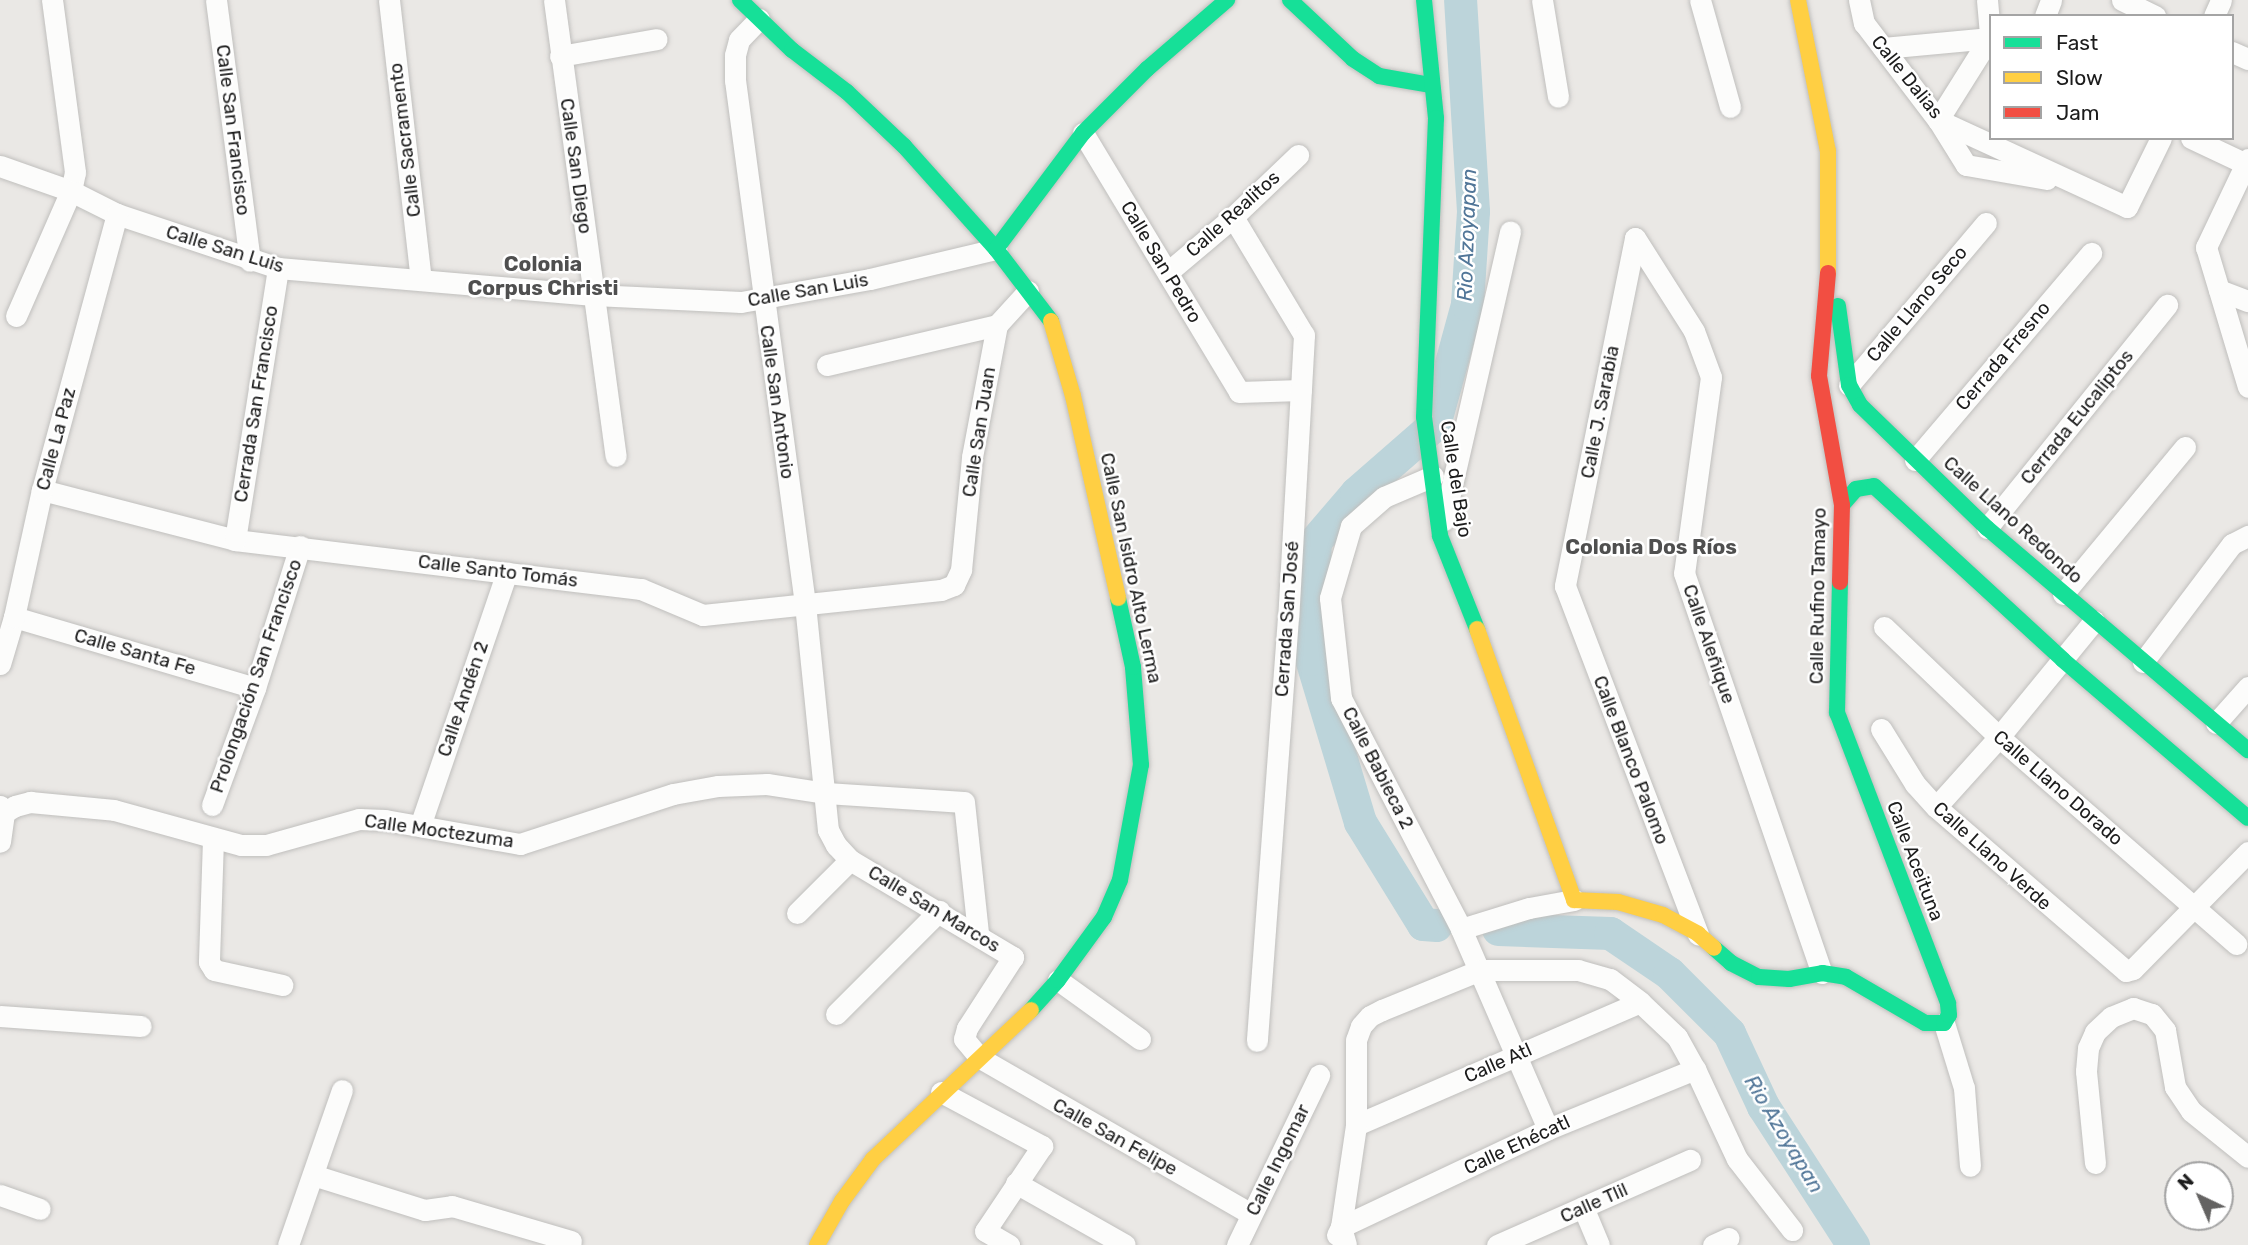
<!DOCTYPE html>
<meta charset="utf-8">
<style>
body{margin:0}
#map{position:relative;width:2248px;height:1245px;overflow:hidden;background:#eae8e5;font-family:Rubik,sans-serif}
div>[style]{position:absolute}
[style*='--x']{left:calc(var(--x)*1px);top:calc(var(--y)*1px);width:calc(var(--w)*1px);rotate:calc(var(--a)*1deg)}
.river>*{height:33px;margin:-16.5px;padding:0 16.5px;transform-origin:16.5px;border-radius:16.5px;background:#bcd4da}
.roads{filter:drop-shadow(0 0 2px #c0bfbd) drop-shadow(0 0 2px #c0bfbd)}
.street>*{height:21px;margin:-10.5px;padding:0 10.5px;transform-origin:10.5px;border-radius:10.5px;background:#fcfcfb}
.fast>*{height:16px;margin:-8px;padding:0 8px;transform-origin:8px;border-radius:8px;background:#16e098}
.slow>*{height:16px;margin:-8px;padding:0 8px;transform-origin:8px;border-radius:8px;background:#ffcf43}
.jam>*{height:16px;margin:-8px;padding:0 8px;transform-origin:8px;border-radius:8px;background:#f24e42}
span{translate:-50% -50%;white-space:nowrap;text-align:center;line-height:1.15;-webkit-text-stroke:5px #fff;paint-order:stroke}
.street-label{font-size:19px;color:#1c1c1c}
.water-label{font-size:21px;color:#517698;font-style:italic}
.neighbourhood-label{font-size:21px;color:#4f4f4f;font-weight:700}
.legend{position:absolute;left:1989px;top:14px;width:245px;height:126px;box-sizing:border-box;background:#fff;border:2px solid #a4a4a4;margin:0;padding:9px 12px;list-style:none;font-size:21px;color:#1c1c1c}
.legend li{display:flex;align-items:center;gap:14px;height:35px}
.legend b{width:35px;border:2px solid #a4a4a4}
.north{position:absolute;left:2164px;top:1161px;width:70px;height:70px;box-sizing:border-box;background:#fff;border:2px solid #a4a4a4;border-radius:50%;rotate:316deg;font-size:19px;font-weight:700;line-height:28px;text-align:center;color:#1c1c1c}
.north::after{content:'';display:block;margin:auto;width:24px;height:32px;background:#646362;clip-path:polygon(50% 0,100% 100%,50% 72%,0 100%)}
</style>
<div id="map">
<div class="river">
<i style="--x:1436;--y:925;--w:13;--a:-176"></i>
<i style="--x:1423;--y:924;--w:120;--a:-121.7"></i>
<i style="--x:1360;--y:822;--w:170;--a:-106.7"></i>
<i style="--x:1311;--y:659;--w:118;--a:-88.1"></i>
<i style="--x:1315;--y:541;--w:63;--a:-49.5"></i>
<i style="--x:1356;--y:493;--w:103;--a:-41.1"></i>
<i style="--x:1434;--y:425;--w:125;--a:-74.7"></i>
<i style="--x:1467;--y:304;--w:93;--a:-86.3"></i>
<i style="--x:1473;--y:211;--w:211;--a:-93.5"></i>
<i style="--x:1498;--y:929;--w:112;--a:2"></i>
<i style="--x:1610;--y:933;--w:71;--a:34.1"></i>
<i style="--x:1669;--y:973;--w:85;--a:45"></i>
<i style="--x:1729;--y:1033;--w:81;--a:65"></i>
<i style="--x:1763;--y:1106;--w:166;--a:57.1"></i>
</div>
<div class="roads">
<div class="street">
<i style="--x:216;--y:0;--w:263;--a:82.6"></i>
<i style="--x:389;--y:0;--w:281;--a:83.5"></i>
<i style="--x:554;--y:0;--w:460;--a:82.3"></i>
<i style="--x:1542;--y:0;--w:98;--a:80.6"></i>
<i style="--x:1700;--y:0;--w:111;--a:74.3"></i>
<i style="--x:1859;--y:0;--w:24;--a:78"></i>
<i style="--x:1864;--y:23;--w:122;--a:52.7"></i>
<i style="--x:1938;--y:120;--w:208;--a:24.7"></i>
<i style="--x:2127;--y:207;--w:77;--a:-63.8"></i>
<i style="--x:1987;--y:0;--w:37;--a:85"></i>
<i style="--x:1990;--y:37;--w:98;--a:122.1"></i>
<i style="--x:1938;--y:120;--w:53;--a:58.1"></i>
<i style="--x:1966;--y:165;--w:82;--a:9.8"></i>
<i style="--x:2122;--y:0;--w:37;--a:26"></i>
<i style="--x:2045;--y:16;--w:17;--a:-69"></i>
<i style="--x:2214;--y:16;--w:17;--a:-66"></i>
<i style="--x:759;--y:19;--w:29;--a:134"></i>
<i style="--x:739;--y:40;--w:16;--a:105"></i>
<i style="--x:735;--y:55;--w:25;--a:90"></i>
<i style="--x:735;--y:80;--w:529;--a:82.39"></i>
<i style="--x:805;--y:604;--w:227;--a:84.2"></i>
<i style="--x:828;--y:830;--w:17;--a:62"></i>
<i style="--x:836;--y:845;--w:21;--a:47"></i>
<i style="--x:850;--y:860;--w:190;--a:30.8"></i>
<i style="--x:1013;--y:957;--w:85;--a:122.9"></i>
<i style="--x:967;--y:1028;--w:11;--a:105"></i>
<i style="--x:964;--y:1039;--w:25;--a:50"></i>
<i style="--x:980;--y:1058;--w:313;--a:29.9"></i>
<i style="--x:1883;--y:48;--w:108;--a:-5.3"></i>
<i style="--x:2232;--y:52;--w:17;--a:24"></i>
<i style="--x:560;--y:56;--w:98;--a:-9.9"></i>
<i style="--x:1083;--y:133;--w:302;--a:58.9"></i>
<i style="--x:1239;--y:392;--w:62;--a:-1.8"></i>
<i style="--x:2191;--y:138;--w:61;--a:25.3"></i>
<i style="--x:2248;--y:159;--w:98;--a:115.5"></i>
<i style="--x:2206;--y:247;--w:146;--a:73.3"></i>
<i style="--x:0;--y:166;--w:75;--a:19.4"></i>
<i style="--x:71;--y:191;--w:51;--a:26.6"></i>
<i style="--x:117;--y:214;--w:170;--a:18.5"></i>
<i style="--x:278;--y:268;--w:317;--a:4.9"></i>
<i style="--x:594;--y:295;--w:147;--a:2.7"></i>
<i style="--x:741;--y:302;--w:131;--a:-10.1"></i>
<i style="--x:870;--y:279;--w:130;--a:-13.4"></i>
<i style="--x:1233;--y:217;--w:138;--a:59"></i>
<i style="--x:1304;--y:335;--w:282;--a:93.2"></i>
<i style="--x:1288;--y:617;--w:425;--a:94.2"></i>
<i style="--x:1635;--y:238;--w:110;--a:57.6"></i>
<i style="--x:1694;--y:331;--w:49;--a:69.7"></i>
<i style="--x:1711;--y:377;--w:198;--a:97.8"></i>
<i style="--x:1684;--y:573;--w:423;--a:71"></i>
<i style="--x:1635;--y:238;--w:355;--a:101.4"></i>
<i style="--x:1565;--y:586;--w:373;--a:69.1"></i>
<i style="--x:1168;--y:272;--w:85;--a:-40.2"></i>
<i style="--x:1233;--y:217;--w:90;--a:-43.6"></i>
<i style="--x:2219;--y:290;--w:31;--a:21"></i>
<i style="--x:16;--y:316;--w:137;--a:-66.3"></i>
<i style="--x:71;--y:191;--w:19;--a:-78"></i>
<i style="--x:75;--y:172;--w:174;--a:-97.6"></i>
<i style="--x:827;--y:365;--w:175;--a:-13.2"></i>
<i style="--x:1849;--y:385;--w:212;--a:-49.8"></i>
<i style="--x:1915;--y:460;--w:272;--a:-49.6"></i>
<i style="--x:1433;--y:476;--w:53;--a:156.8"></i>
<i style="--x:1384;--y:497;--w:44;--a:138.7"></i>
<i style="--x:1351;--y:526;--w:75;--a:106.3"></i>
<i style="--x:1330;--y:598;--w:101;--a:83.7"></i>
<i style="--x:1341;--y:698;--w:260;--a:62.5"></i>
<i style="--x:1461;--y:929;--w:218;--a:66.5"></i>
<i style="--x:42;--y:490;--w:199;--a:14.5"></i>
<i style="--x:235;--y:540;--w:409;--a:6.9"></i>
<i style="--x:641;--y:589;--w:67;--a:22.8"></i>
<i style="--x:703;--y:615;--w:239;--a:-6"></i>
<i style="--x:941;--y:590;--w:14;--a:-21"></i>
<i style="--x:954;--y:585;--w:17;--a:-65"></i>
<i style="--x:961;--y:570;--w:114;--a:-84.4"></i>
<i style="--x:972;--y:457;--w:134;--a:-79.3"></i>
<i style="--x:997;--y:325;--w:46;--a:-47.6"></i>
<i style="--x:1444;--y:520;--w:296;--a:-77.1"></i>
<i style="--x:1987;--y:528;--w:287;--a:-51.1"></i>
<i style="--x:235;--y:540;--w:275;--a:-81"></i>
<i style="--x:2063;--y:594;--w:191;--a:-50.3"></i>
<i style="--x:14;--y:617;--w:251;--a:16.4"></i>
<i style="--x:1884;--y:627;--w:159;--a:43.7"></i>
<i style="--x:1999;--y:737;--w:315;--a:41.1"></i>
<i style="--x:2143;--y:662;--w:148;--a:-53"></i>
<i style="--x:2232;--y:544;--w:18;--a:-27"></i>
<i style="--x:0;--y:664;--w:49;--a:-73.4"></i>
<i style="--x:14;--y:617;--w:130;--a:-77.6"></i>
<i style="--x:42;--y:490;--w:286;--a:-74.8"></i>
<i style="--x:2216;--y:723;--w:48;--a:-48.4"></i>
<i style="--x:1881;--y:729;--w:65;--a:58.3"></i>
<i style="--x:1915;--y:784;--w:31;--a:48"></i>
<i style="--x:1936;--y:807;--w:251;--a:40.8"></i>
<i style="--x:2126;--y:971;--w:7;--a:-16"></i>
<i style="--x:2133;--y:969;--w:164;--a:-45.5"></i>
<i style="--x:212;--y:805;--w:125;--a:-69.8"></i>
<i style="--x:255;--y:688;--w:149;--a:-72.4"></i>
<i style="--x:0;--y:806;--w:8;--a:60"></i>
<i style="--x:4;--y:813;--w:29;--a:98"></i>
<i style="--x:1936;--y:807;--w:94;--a:-48"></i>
<i style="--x:1999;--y:737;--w:150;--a:-50.7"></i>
<i style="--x:0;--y:815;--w:17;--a:-31"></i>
<i style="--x:15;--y:806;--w:16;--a:-15"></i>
<i style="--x:30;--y:802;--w:84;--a:5.4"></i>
<i style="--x:114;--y:810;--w:132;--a:15.4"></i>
<i style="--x:241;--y:845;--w:25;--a:0"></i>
<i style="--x:266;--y:845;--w:97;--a:-15.6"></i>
<i style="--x:359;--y:819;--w:26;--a:2"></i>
<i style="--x:385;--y:820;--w:137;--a:10.1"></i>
<i style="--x:520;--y:844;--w:161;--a:-18.1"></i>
<i style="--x:673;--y:794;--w:46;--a:-10.1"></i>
<i style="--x:718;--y:786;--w:49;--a:-2.3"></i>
<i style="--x:767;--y:784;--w:60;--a:8.7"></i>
<i style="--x:826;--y:793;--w:138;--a:3.7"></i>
<i style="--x:964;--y:802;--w:133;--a:83.9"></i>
<i style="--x:420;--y:826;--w:268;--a:-71.1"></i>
<i style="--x:213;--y:839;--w:123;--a:91.9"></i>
<i style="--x:209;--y:962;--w:9;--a:58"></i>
<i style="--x:214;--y:970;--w:70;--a:12.4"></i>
<i style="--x:797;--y:913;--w:75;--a:-45"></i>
<i style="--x:1461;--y:929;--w:71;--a:-17.2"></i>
<i style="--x:1529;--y:908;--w:46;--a:-10.1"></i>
<i style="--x:1058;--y:980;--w:101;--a:35.7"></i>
<i style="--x:836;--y:1014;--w:146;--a:-45"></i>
<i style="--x:0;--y:1016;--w:141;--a:4.1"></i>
<i style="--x:1944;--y:1023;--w:68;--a:72.9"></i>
<i style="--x:1964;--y:1088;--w:78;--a:85.6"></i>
<i style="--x:941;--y:1092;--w:115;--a:28.1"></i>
<i style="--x:1042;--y:1146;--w:102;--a:123.8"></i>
<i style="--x:985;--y:1231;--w:28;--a:30"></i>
<i style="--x:1356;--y:1125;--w:309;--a:-23.4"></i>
<i style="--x:2095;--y:1163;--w:92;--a:-95.6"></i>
<i style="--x:2086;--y:1071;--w:23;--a:-85"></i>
<i style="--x:2088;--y:1048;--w:17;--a:-66"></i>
<i style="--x:2095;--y:1032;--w:22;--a:-43"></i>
<i style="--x:2111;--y:1017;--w:24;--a:-22"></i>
<i style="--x:2133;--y:1008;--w:20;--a:18"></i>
<i style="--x:2152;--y:1014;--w:21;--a:51"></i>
<i style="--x:2165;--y:1030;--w:58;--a:80"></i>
<i style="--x:2175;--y:1087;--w:29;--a:56"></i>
<i style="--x:2191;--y:1111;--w:73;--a:38.9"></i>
<i style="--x:313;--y:1175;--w:117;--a:17.4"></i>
<i style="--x:425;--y:1210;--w:27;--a:-8"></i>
<i style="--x:452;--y:1206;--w:124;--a:16.4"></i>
<i style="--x:1016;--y:1183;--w:125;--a:29.6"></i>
<i style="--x:0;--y:1195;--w:42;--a:19.3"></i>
<i style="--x:1583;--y:1207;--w:41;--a:67.2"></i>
<i style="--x:1337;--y:1235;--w:9;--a:-63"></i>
<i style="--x:1341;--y:1227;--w:229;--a:-25.3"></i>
<i style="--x:1548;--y:1129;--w:159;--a:-22.2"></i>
<i style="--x:288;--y:1245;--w:164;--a:-70.8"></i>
<i style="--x:1237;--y:1245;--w:189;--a:-64.2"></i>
<i style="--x:1346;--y:1245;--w:19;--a:-106"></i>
<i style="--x:1341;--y:1227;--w:103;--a:-81.6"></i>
<i style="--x:1356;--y:1125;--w:85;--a:-90"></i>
<i style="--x:1356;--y:1040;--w:15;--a:-70"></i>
<i style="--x:1361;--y:1026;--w:13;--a:-48"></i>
<i style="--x:1370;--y:1016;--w:13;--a:-27"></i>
<i style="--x:1382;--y:1010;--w:106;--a:-22.2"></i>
<i style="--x:1480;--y:970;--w:98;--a:0"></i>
<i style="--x:1578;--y:970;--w:33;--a:16"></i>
<i style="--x:1610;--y:979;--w:38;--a:37"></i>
<i style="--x:1640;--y:1002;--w:51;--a:43.4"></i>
<i style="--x:1677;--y:1037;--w:37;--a:61"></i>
<i style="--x:1695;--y:1069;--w:99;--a:65"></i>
<i style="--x:1737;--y:1159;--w:90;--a:52.2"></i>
<i style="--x:1497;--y:1245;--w:211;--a:-23.8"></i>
<i style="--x:1713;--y:1245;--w:17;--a:-24"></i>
</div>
<div class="fast">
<i style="--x:740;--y:0;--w:72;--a:43.9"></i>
<i style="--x:792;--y:50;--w:69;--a:37.4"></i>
<i style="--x:847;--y:92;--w:79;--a:43.5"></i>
<i style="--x:904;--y:146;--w:138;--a:48.2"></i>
<i style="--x:996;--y:249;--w:91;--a:52.6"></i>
<i style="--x:1290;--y:0;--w:86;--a:43.1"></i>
<i style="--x:1353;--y:59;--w:31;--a:33"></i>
<i style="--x:1379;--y:76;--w:53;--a:9.8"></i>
<i style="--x:1424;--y:0;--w:119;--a:84.2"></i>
<i style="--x:1436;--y:118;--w:299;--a:92.3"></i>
<i style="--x:1424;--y:417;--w:120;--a:82.3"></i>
<i style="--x:1440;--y:536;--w:100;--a:68.3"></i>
<i style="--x:996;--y:249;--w:145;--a:-53.1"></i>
<i style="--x:1083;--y:133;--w:91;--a:-45"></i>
<i style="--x:1147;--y:69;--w:106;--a:-40.8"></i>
<i style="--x:1838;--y:306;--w:80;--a:82.1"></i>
<i style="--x:1849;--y:385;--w:23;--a:61"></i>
<i style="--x:1860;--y:405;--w:177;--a:44.1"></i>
<i style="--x:1987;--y:528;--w:343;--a:40.4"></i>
<i style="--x:1842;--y:505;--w:21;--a:-49"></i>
<i style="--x:1856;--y:489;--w:18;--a:-9"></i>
<i style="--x:1874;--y:486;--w:257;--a:42.6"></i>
<i style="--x:2063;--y:660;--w:243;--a:40.5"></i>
<i style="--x:1714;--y:948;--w:23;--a:41"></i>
<i style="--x:1731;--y:963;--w:31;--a:27"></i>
<i style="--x:1759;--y:977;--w:30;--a:4"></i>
<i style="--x:1789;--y:979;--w:34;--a:-10"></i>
<i style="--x:1822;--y:973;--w:24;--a:9"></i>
<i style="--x:1846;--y:977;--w:91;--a:30.2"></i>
<i style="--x:1925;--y:1023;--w:19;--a:0"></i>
<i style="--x:1944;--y:1023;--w:9;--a:-58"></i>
<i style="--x:1949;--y:1015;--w:12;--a:-95"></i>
<i style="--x:1948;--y:1003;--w:311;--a:-110.9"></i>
<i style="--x:1837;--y:713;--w:131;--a:-88.7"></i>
<i style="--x:1031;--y:1010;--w:40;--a:-48"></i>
<i style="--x:1058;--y:980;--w:78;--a:-53.9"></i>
<i style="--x:1104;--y:917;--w:40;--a:-66.6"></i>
<i style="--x:1120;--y:880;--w:117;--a:-79.7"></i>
<i style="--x:1141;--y:765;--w:98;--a:-94.7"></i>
<i style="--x:1133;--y:667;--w:71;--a:-102.3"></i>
</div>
<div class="slow">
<i style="--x:1798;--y:0;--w:154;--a:78.8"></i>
<i style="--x:1828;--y:151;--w:122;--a:90"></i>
<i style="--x:1051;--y:321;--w:78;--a:73.7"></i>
<i style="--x:1073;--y:396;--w:207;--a:77.4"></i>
<i style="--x:1477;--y:629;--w:288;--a:70.3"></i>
<i style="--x:1574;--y:900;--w:44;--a:2.6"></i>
<i style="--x:1618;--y:902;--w:47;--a:16.1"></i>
<i style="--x:1663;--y:915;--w:40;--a:28"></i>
<i style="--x:1698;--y:934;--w:21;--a:41"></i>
<i style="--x:817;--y:1245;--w:51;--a:-60.4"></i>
<i style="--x:842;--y:1201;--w:52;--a:-53.6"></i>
<i style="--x:873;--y:1159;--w:217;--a:-43.3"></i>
</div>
<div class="jam">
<i style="--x:1828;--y:273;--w:103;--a:95"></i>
<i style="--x:1819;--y:376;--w:131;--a:79.9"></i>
<i style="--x:1842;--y:505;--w:77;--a:91.5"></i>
</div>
</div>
<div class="street-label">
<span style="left:1907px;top:77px;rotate:51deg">Calle Dalias</span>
<span style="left:233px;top:130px;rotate:83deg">Calle San Francisco</span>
<span style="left:405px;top:140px;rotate:-97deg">Calle Sacramento</span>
<span style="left:576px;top:166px;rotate:82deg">Calle San Diego</span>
<span style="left:1233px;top:214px;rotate:-42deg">Calle Realitos</span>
<span style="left:225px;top:249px;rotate:17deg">Calle San Luis</span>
<span style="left:1161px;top:262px;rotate:59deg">Calle San Pedro</span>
<span style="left:808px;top:290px;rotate:-10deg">Calle San Luis</span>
<span style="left:1917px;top:304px;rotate:-50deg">Calle Llano Seco</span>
<span style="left:2003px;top:356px;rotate:-50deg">Cerrada Fresno</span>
<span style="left:777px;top:402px;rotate:82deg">Calle San Antonio</span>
<span style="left:256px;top:404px;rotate:-81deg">Cerrada San Francisco</span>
<span style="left:1600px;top:412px;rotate:-79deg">Calle J. Sarabia</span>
<span style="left:2077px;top:417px;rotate:-51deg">Cerrada Eucaliptos</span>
<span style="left:979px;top:432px;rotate:-81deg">Calle San Juan</span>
<span style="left:56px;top:439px;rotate:-75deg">Calle La Paz</span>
<span style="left:1456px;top:479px;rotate:81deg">Calle del Bajo</span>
<span style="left:2013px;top:520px;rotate:42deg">Calle Llano Redondo</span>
<span style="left:1131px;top:568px;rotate:78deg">Calle San Isidro Alto Lerma</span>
<span style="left:498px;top:571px;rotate:7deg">Calle Santo Tomás</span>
<span style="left:1818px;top:596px;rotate:-89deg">Calle Rufino Tamayo</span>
<span style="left:1287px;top:619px;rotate:-86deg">Cerrada San José</span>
<span style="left:1709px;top:644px;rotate:71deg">Calle Aleñique</span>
<span style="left:135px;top:652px;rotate:16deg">Calle Santa Fe</span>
<span style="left:256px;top:676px;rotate:-71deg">Prolongación San Francisco</span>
<span style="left:463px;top:699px;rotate:-71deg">Calle Andén 2</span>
<span style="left:1631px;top:760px;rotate:69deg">Calle Blanco Palomo</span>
<span style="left:1378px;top:768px;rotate:63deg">Calle Babieca 2</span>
<span style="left:2058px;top:788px;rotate:41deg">Calle Llano Dorado</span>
<span style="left:439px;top:831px;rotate:8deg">Calle Moctezuma</span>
<span style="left:1992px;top:856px;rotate:42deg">Calle Llano Verde</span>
<span style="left:1915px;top:861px;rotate:69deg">Calle Aceituna</span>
<span style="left:934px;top:909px;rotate:31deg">Calle San Marcos</span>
<span style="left:1498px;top:1063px;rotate:-24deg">Calle Atl</span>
<span style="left:1115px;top:1137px;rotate:29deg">Calle San Felipe</span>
<span style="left:1517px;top:1145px;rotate:-25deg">Calle Ehécatl</span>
<span style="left:1278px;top:1160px;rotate:-64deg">Calle Ingomar</span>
<span style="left:1594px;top:1203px;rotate:-24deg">Calle Tlil</span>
</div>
<div class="water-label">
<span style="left:1467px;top:235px;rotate:-88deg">Rio Azoyapan</span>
<span style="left:1784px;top:1134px;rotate:59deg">Rio Azoyapan</span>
</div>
<div class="neighbourhood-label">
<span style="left:543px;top:276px">Colonia<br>Corpus Christi</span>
<span style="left:1651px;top:547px">Colonia Dos Ríos</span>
</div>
<ul class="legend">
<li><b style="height:9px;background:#16e098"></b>Fast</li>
<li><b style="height:9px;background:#ffcf43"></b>Slow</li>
<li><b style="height:9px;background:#f24e42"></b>Jam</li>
</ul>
<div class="north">N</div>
</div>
